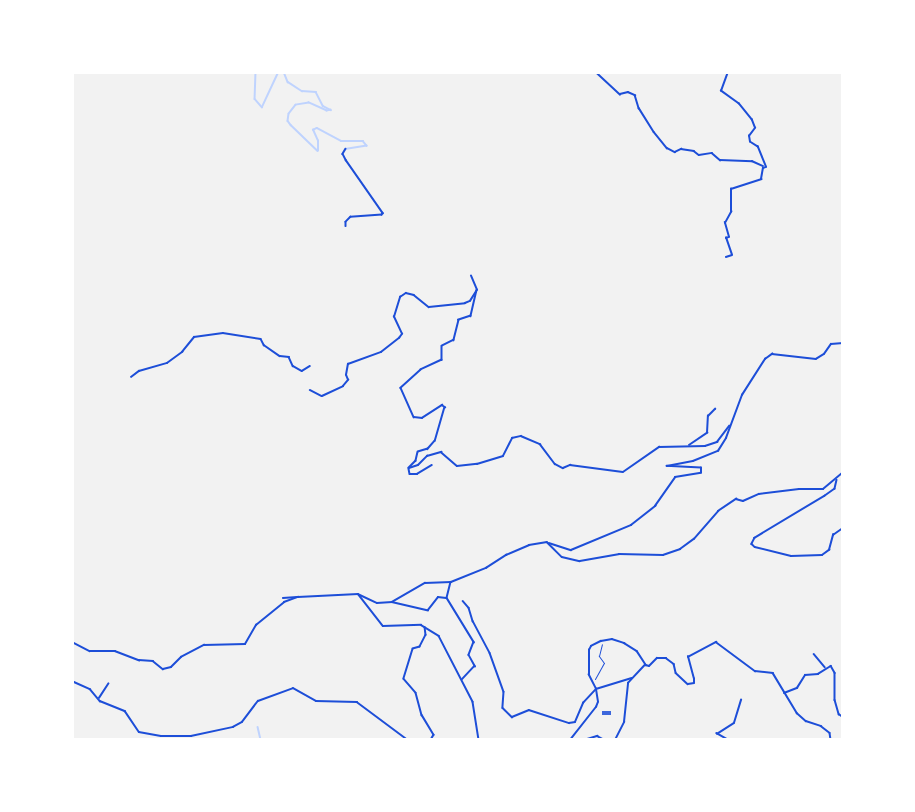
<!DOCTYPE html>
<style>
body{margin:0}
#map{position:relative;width:915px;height:812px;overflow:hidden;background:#f2f2f2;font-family:"Work Sans",sans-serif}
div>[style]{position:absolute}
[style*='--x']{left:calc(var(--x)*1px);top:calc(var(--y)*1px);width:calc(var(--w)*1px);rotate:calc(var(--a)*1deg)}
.stream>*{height:1.5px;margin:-0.75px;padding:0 0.75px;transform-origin:0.75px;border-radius:0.75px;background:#bfd3fe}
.building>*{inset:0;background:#3d67dc;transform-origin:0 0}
.path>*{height:1px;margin:-0.5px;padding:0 0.5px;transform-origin:0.5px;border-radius:0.5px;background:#1d4ed8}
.minor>*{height:1.5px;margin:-0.75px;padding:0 0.75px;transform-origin:0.75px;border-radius:0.75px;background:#1d4ed8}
span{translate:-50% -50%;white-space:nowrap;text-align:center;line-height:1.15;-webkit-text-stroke:4.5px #fff;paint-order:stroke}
.frame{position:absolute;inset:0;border:74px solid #fff;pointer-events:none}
</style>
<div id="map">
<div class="stream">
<i style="--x:256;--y:72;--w:27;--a:92"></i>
<i style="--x:255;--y:99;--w:11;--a:49"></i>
<i style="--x:262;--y:107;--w:38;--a:-65"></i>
<i style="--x:284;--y:72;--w:11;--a:68"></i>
<i style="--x:288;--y:82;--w:17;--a:33"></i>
<i style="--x:302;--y:91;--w:14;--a:4"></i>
<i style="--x:316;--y:92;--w:16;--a:63"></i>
<i style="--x:323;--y:106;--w:9;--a:27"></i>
<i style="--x:331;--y:110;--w:4;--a:166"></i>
<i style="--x:327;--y:111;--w:20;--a:-156"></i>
<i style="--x:309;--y:103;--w:13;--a:171"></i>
<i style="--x:296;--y:105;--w:11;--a:128"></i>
<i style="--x:289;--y:114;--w:7;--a:98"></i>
<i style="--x:288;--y:121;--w:5;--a:53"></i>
<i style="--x:291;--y:125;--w:37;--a:44"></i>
<i style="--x:318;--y:151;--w:10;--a:-90"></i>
<i style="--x:318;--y:141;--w:12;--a:-114"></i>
<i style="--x:313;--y:130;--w:4;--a:-27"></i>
<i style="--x:317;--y:128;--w:27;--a:28"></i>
<i style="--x:341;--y:141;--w:22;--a:0"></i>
<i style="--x:363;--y:141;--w:6;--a:51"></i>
<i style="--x:367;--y:146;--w:20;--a:171"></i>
<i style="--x:258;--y:727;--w:13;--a:77"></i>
</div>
<div class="building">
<i style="left:602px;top:711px;width:9px;height:4px"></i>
</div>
<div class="path">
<i style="--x:595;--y:679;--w:18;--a:-61"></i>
<i style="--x:604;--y:663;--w:9;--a:-126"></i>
<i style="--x:599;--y:656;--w:12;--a:-76"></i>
</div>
<div class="minor">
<i style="--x:596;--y:72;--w:33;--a:43"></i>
<i style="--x:620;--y:94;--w:8;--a:-14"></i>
<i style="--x:628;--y:92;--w:8;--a:23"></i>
<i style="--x:635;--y:95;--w:14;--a:73"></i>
<i style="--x:639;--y:108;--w:28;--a:58"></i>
<i style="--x:654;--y:132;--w:21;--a:51"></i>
<i style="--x:667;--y:148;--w:9;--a:27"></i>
<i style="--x:675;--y:152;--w:7;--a:-27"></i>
<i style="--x:681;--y:149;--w:13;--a:9"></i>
<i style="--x:694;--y:151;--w:6;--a:39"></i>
<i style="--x:699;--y:155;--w:13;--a:-9"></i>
<i style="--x:712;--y:153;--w:11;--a:41"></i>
<i style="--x:720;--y:160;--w:32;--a:2"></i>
<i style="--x:752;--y:161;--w:12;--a:24"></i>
<i style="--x:346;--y:149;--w:6;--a:121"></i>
<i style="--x:343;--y:154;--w:7;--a:63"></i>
<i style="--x:346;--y:160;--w:65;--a:55.1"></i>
<i style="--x:383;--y:213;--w:2;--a:117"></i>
<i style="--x:382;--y:215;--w:31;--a:176"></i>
<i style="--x:351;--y:217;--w:7;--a:135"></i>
<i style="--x:346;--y:222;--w:4;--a:90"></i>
<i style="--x:726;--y:257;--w:6;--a:-18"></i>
<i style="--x:732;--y:255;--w:18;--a:-109"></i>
<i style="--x:726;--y:238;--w:3;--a:-18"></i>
<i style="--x:729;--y:237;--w:15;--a:-106"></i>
<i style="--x:725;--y:223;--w:13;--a:-61"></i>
<i style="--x:731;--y:212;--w:23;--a:-90"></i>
<i style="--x:731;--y:189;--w:32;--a:-18"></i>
<i style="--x:761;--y:179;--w:11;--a:-80"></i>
<i style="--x:763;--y:168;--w:3;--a:-18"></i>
<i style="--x:766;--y:167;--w:22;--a:-112"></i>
<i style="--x:758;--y:147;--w:9;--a:-148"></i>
<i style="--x:750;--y:142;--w:6;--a:-99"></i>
<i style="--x:749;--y:136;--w:10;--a:-53"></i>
<i style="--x:755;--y:128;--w:9;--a:-111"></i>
<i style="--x:752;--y:120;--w:21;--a:-129"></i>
<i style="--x:739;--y:104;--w:22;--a:-144"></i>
<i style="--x:721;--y:91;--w:20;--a:-70"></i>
<i style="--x:477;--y:290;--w:27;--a:103"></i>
<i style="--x:471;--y:316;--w:13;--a:162"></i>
<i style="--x:459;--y:320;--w:21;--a:104"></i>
<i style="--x:454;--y:340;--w:13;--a:153"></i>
<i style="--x:442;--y:346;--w:14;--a:90"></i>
<i style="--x:442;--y:360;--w:23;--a:155"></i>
<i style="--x:421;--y:370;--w:27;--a:138"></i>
<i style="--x:401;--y:388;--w:32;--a:66"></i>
<i style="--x:414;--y:417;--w:8;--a:7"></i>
<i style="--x:422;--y:418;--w:24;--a:-33"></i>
<i style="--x:442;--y:405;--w:4;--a:34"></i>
<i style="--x:445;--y:407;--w:35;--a:106"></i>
<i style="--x:435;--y:441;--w:11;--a:131"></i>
<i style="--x:428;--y:449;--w:10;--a:163"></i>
<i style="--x:418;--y:452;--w:9;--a:103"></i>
<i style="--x:416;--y:461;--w:10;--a:135"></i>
<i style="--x:409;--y:468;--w:9;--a:-18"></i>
<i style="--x:418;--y:465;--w:13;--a:-45"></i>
<i style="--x:427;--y:456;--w:15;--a:-16"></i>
<i style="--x:441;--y:452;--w:21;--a:41"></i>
<i style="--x:457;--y:466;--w:20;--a:-6"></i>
<i style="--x:477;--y:464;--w:27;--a:-17"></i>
<i style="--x:503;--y:456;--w:20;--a:-63"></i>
<i style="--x:512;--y:438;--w:9;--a:-13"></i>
<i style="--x:521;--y:436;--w:21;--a:23"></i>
<i style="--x:540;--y:444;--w:25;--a:53"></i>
<i style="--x:555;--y:464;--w:9;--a:27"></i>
<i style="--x:563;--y:468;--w:8;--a:-23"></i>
<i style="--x:570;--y:465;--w:53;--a:7.5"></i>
<i style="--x:623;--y:472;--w:44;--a:-34.8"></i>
<i style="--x:659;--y:447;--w:46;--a:-1.2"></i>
<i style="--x:705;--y:446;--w:13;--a:-18"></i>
<i style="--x:717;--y:442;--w:20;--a:-53"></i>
<i style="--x:131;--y:377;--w:10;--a:-37"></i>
<i style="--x:139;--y:371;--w:29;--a:-16"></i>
<i style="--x:167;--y:363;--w:19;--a:-36"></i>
<i style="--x:182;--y:352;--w:19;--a:-51"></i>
<i style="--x:194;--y:337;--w:29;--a:-8"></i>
<i style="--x:223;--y:333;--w:38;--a:9"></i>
<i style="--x:261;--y:339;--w:7;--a:63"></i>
<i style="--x:264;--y:345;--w:19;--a:35"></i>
<i style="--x:280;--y:356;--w:9;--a:6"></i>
<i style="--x:289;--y:357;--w:10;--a:66"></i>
<i style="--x:293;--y:366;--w:10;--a:29"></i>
<i style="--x:302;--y:371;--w:9;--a:-32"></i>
<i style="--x:310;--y:390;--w:13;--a:27"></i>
<i style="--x:322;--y:396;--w:23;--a:-25"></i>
<i style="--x:343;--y:386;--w:8;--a:-50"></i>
<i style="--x:348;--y:380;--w:5;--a:-112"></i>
<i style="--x:346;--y:375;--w:11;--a:-80"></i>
<i style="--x:348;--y:364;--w:35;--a:-20"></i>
<i style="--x:381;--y:352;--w:23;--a:-38"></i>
<i style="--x:399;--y:338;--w:5;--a:-53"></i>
<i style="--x:402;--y:334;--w:19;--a:-115"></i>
<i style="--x:394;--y:317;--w:21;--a:-73"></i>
<i style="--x:400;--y:297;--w:7;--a:-34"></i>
<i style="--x:406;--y:293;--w:8;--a:14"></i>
<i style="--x:414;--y:295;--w:19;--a:39"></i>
<i style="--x:429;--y:307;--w:36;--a:-6"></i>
<i style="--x:465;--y:303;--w:5;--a:-22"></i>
<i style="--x:470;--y:301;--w:13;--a:-58"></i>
<i style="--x:477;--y:290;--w:15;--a:-113"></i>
<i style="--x:689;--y:445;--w:22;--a:-34"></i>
<i style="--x:707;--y:433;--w:17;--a:-87"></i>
<i style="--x:708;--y:416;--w:10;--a:-45"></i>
<i style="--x:409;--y:469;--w:5;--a:79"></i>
<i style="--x:410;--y:474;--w:7;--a:0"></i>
<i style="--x:417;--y:474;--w:17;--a:-31"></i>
<i style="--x:837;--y:480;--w:9;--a:103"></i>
<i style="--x:835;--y:489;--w:12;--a:145"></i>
<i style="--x:825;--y:496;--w:82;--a:149"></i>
<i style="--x:755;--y:538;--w:7;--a:117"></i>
<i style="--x:752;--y:544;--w:4;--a:45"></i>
<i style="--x:755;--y:547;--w:37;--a:14"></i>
<i style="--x:791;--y:556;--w:31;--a:-2"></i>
<i style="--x:822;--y:555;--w:9;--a:-36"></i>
<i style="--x:829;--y:550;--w:16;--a:-75"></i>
<i style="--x:833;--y:535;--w:12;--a:-35"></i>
<i style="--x:549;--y:543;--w:23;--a:18"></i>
<i style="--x:571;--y:550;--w:65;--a:-22.6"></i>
<i style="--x:631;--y:525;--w:31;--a:-38"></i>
<i style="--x:655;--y:506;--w:35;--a:-55"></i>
<i style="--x:675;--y:477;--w:26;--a:-9"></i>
<i style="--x:701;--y:473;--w:5;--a:-90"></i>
<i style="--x:701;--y:468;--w:34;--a:-177"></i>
<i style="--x:667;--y:466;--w:26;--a:-11"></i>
<i style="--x:693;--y:461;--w:27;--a:-22"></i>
<i style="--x:718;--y:451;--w:15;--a:-58"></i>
<i style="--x:726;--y:438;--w:46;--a:-69.6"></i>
<i style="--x:742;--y:395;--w:43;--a:-57.4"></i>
<i style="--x:765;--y:359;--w:9;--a:-36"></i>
<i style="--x:772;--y:354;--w:44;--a:6.5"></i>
<i style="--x:816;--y:359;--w:9;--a:-32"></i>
<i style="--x:824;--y:354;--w:12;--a:-55"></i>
<i style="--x:831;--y:344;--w:12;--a:-5"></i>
<i style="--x:451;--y:582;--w:16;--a:104"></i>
<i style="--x:447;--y:598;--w:52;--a:58.5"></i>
<i style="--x:474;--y:642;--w:14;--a:111"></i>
<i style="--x:469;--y:655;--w:13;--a:61"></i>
<i style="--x:475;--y:666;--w:18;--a:133"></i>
<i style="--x:359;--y:595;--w:39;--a:52"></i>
<i style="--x:383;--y:626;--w:38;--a:-2"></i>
<i style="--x:421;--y:625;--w:21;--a:31"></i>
<i style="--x:439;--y:636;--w:74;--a:62.7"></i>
<i style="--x:473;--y:702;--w:38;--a:81"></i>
<i style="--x:283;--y:598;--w:14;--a:-4"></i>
<i style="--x:463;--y:601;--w:9;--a:49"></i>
<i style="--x:469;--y:608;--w:14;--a:73"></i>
<i style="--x:473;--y:621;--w:36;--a:62"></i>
<i style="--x:490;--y:653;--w:41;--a:70.3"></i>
<i style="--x:504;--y:692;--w:16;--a:94"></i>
<i style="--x:503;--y:708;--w:13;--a:45"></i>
<i style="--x:512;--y:717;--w:18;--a:-22"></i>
<i style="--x:529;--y:710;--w:42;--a:18"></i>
<i style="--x:569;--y:723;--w:6;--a:-9"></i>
<i style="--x:575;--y:722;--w:21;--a:-67"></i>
<i style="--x:583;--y:703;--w:19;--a:-47"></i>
<i style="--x:596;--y:689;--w:16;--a:-117"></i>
<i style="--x:589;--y:675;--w:25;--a:-90"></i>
<i style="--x:589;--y:650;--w:4;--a:-63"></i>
<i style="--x:591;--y:646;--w:11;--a:-27"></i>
<i style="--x:601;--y:641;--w:11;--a:-10"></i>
<i style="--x:612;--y:639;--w:13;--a:18"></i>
<i style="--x:624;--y:643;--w:15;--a:32"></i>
<i style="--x:637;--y:651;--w:17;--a:57"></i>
<i style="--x:646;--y:665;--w:3;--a:18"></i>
<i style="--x:649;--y:666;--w:11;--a:-45"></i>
<i style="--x:657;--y:658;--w:9;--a:0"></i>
<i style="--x:666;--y:658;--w:10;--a:37"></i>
<i style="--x:674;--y:664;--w:9;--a:77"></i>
<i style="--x:676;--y:673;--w:16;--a:43"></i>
<i style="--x:688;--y:684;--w:6;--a:-9"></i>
<i style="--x:694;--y:683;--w:4;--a:-90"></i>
<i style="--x:694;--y:679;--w:23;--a:-105"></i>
<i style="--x:688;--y:657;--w:32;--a:-28"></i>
<i style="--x:716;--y:642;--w:49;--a:36.6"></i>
<i style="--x:755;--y:671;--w:18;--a:6"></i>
<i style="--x:773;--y:673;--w:47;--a:59"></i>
<i style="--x:797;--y:713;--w:12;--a:42"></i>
<i style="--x:806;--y:721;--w:16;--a:18"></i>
<i style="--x:821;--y:726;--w:11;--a:38"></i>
<i style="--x:830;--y:733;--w:7;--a:82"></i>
<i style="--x:392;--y:602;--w:37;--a:13"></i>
<i style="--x:428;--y:610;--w:16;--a:-52"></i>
<i style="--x:438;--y:597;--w:8;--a:7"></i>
<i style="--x:425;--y:627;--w:8;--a:83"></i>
<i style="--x:426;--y:635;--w:13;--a:117"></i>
<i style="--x:420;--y:647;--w:7;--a:164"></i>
<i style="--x:413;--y:649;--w:31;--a:107"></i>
<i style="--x:404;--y:679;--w:18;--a:49"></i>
<i style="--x:416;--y:693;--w:23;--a:75"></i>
<i style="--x:422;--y:715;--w:23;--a:59"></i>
<i style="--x:434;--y:735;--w:6;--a:121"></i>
<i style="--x:72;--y:642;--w:20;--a:27"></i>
<i style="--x:90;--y:651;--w:25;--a:0"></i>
<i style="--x:115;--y:651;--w:26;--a:21"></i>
<i style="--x:139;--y:660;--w:14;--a:4"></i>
<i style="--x:153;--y:661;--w:13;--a:39"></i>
<i style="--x:163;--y:669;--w:8;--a:-14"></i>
<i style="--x:171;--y:667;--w:14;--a:-45"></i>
<i style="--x:181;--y:657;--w:26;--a:-28"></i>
<i style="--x:204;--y:645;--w:41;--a:-1.4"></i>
<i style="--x:245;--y:644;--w:22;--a:-60"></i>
<i style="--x:256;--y:625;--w:36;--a:-39"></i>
<i style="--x:284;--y:602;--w:15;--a:-20"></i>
<i style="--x:298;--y:597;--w:60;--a:-2.9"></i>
<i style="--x:358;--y:594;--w:21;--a:25"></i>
<i style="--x:377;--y:603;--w:15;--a:-4"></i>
<i style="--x:392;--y:602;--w:38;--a:-30"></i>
<i style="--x:425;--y:583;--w:26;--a:-2"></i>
<i style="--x:451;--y:582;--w:38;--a:-22"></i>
<i style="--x:486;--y:568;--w:24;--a:-33"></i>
<i style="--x:506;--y:555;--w:25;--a:-23"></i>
<i style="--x:529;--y:545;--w:18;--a:-9"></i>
<i style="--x:547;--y:542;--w:21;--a:45"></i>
<i style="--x:562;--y:557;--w:18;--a:13"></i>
<i style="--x:580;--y:561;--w:40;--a:-10"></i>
<i style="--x:619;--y:554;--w:44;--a:1.3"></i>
<i style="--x:663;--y:555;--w:18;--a:-19"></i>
<i style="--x:680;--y:549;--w:17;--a:-36"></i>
<i style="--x:694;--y:539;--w:37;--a:-49"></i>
<i style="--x:718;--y:511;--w:22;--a:-34"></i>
<i style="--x:736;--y:499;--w:7;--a:16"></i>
<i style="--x:743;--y:501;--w:17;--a:-24"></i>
<i style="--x:759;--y:494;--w:40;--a:-7.1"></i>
<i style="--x:799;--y:489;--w:24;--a:0"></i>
<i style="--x:823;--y:489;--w:26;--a:-40"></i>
<i style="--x:814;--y:654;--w:17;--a:50"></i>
<i style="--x:72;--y:681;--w:20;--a:24"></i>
<i style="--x:90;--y:689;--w:16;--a:50"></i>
<i style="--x:100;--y:701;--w:27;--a:22"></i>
<i style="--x:125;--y:711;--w:25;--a:56"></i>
<i style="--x:139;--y:732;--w:22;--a:10"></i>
<i style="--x:161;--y:736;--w:30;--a:0"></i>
<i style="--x:191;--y:736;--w:43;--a:-12.1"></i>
<i style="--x:233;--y:727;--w:10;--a:-29"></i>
<i style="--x:242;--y:722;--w:26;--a:-53"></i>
<i style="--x:258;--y:701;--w:37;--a:-20"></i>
<i style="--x:293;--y:688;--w:26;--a:29"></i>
<i style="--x:316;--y:701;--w:41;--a:1.4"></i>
<i style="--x:357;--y:702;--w:64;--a:36.7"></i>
<i style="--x:784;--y:693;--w:14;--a:-21"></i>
<i style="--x:797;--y:688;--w:15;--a:-58"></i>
<i style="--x:805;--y:675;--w:13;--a:-4"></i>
<i style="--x:818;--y:674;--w:15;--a:-32"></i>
<i style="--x:831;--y:666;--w:8;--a:60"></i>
<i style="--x:835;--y:673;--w:27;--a:90"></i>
<i style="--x:835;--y:700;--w:15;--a:74"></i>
<i style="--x:839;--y:714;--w:5;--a:37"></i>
<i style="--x:99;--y:698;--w:17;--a:-57"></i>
<i style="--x:333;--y:740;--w:1;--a:0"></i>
<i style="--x:570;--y:740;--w:42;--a:-51.8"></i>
<i style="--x:596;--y:707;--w:5;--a:-68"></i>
<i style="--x:598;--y:702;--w:13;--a:-99"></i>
<i style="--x:596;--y:689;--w:37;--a:-17"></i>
<i style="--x:584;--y:740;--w:14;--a:-17"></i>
<i style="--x:597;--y:736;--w:9;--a:27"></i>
<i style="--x:615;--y:740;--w:20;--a:-63"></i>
<i style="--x:624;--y:722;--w:39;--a:-84"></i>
<i style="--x:628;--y:683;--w:25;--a:-47"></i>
<i style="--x:728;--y:740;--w:13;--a:-151"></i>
<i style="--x:717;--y:734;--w:20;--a:-33"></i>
<i style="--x:734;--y:723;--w:24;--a:-73"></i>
</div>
<div class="frame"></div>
</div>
